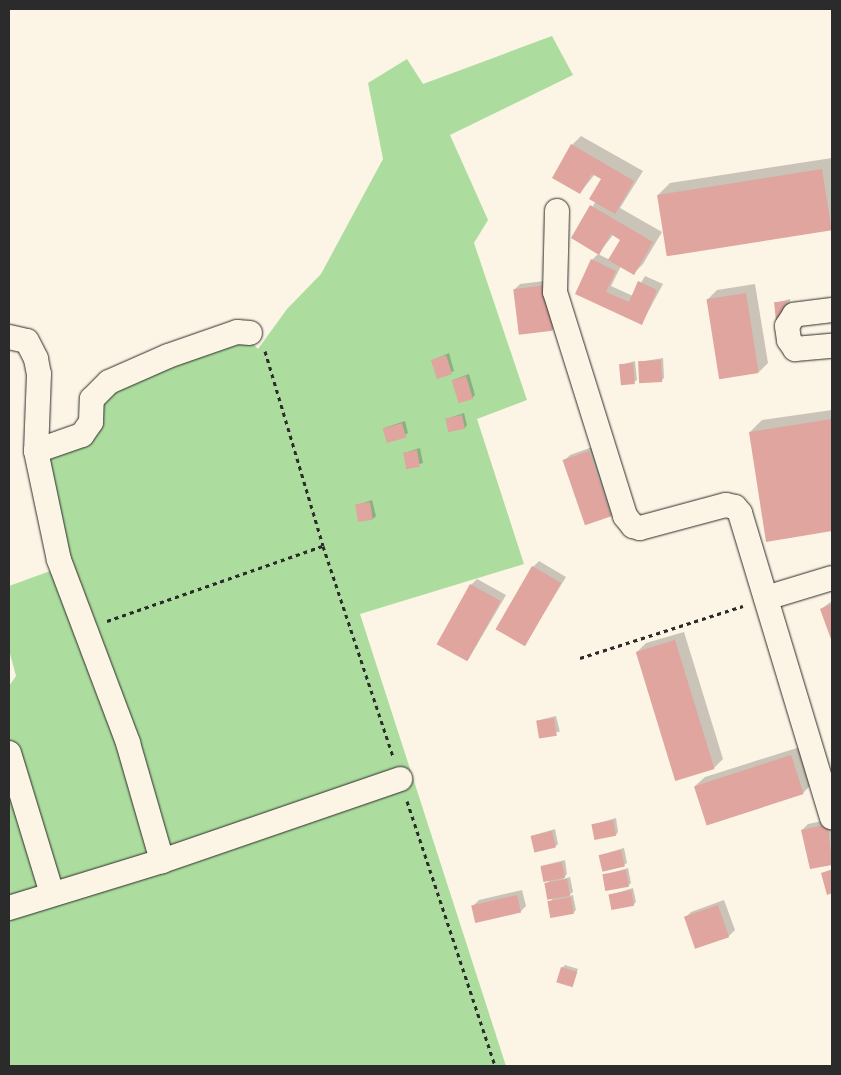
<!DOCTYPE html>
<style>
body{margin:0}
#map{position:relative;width:841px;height:1075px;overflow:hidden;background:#fcf5e5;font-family:Mali,sans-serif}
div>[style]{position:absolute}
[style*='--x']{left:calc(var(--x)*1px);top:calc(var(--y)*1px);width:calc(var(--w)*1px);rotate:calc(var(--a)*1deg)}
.green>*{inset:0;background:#acdd9e}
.shadow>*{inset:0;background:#0003;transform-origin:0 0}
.building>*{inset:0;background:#dfa59e;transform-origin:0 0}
.path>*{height:3px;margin-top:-1.5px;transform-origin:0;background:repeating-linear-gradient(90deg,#2b2b2b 0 4px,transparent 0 8px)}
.roads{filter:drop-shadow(0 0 1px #2b2b2b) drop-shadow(0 0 1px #2b2b2b)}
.minor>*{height:24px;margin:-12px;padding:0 12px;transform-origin:12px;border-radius:12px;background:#fcf5e5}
span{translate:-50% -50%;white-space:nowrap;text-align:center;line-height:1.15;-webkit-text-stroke:5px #fcf5e5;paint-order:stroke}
.frame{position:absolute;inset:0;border:10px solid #2b2b2b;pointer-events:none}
</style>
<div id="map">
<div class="green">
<i style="clip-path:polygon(552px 36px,573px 75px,450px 135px,488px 220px,474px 243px,527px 400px,477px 419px,524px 564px,360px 614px,506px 1066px,9px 1066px,9px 686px,16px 676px,9px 650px,9px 586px,53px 570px,29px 457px,96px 437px,100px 395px,247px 337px,258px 349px,287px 309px,321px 274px,383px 159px,368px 83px,407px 59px,423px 84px)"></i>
</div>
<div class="shadow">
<i style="clip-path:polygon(evenodd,581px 136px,643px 171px,620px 208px,662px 232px,643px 264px,634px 273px,621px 266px,611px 286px,633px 296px,645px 276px,663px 284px,642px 323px,577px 294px,592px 260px,599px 253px,573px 238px,596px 201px,603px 179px,595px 174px,580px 193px,572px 145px,581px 136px,613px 235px,621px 240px,610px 260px,598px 254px,613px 235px)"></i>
<i style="clip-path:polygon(832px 158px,831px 229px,658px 195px,670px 183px)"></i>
<i style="clip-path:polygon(553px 280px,558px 324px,552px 330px,514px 290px,520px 284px)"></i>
<i style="clip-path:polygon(755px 284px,768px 363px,759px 372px,708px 299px,717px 290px)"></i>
<i style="clip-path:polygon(790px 299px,792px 316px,775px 303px)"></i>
<i style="clip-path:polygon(449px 353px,454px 371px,439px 377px,433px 360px)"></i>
<i style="clip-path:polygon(663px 358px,664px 378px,661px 381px,639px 362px)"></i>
<i style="clip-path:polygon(635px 361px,637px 380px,634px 382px,621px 365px)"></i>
<i style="clip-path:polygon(469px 374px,475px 395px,472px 398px,453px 380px)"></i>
<i style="clip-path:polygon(832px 410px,832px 530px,767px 540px,750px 432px,762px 420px)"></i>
<i style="clip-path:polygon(464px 413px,467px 425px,465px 428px,446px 419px)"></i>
<i style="clip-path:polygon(405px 421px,408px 433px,405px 435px,384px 428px)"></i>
<i style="clip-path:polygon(595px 446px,618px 509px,612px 515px,586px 524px,564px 461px,570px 455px)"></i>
<i style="clip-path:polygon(420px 448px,423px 463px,407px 468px,404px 453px)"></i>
<i style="clip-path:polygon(372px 500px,376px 516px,373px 519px,357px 505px)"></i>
<i style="clip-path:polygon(539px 561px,566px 577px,524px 645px,533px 567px)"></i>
<i style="clip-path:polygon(477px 579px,506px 595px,468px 660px,471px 585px)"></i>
<i style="clip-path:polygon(832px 601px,832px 638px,821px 609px)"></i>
<i style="clip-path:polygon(684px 632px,723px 759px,714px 768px,637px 652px,646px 643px)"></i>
<i style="left:556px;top:716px;width:16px;height:20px;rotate:76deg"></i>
<i style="clip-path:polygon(800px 747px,812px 784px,803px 793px,695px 786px,705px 777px)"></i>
<i style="clip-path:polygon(616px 818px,618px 832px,616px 835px,592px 825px)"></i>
<i style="clip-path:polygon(832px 819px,832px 863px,811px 868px,802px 830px,808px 824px)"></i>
<i style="clip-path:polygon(555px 829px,558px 844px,555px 847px,531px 836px)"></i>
<i style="clip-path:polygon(624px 848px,627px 863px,624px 865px,600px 855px)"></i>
<i style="clip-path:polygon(565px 860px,567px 874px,563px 879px,570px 877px,573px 892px,568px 896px,573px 895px,576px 910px,573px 913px,550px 902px,554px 897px,546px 884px,551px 879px,541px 866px)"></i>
<i style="clip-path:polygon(628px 868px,631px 883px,628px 886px,604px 875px)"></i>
<i style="clip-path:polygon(832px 869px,832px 892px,828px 893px,822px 873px)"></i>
<i style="clip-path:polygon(633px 888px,636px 902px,633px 905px,610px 895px)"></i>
<i style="clip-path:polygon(522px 890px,526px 906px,520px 912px,473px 906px,479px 900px)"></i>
<i style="clip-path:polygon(724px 900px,735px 930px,729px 936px,696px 948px,685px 918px,691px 912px)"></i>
<i style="clip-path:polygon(565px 965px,578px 969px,572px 985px,562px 968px)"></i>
</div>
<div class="building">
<i style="clip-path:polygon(571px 144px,634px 181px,615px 214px,589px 199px,601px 179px,592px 174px,580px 194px,552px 178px)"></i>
<i style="left:822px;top:169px;width:62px;height:167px;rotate:81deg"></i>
<i style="clip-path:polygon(590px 205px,653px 242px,634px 275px,608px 260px,620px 240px,611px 234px,599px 255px,571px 238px)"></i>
<i style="clip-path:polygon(591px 259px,616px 271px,606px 292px,629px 302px,638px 281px,657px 290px,642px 325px,575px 294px)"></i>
<i style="left:547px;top:285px;width:46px;height:34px;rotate:83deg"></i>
<i style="left:746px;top:293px;width:81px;height:40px;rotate:81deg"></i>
<i style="left:787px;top:301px;width:19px;height:13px;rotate:84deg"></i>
<i style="left:446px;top:355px;width:20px;height:16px;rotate:72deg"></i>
<i style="left:661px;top:360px;width:22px;height:23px;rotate:87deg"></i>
<i style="left:633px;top:363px;width:21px;height:14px;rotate:85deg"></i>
<i style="left:466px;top:376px;width:24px;height:15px;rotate:73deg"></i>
<i style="left:462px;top:415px;width:14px;height:17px;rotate:78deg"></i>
<i style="clip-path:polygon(832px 419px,832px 531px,766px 542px,749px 432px)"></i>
<i style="left:402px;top:423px;width:15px;height:20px;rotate:74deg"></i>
<i style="left:417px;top:450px;width:17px;height:14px;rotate:80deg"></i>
<i style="left:589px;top:451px;width:69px;height:28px;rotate:71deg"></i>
<i style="left:370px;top:502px;width:18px;height:15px;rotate:81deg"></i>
<i style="left:532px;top:566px;width:34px;height:73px;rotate:30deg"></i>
<i style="left:470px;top:584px;width:35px;height:69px;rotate:29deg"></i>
<i style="clip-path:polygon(832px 604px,832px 642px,820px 609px)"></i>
<i style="left:675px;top:640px;width:135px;height:41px;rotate:73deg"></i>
<i style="left:554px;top:718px;width:18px;height:18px;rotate:81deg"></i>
<i style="left:791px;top:755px;width:41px;height:102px;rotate:72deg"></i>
<i style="left:613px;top:820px;width:16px;height:22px;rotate:79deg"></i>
<i style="clip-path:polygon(828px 824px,832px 865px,810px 869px,801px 830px)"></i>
<i style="left:552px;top:831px;width:17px;height:22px;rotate:77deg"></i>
<i style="left:621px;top:850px;width:17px;height:23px;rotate:77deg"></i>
<i style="left:562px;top:862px;width:16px;height:22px;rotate:79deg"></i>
<i style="left:626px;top:870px;width:17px;height:24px;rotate:80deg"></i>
<i style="clip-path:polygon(832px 870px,832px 893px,827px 895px,821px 873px)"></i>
<i style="left:567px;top:879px;width:17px;height:23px;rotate:80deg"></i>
<i style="left:631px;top:890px;width:16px;height:23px;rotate:79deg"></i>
<i style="left:517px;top:895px;width:18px;height:47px;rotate:77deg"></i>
<i style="left:571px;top:897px;width:17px;height:24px;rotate:80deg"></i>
<i style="left:718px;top:905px;width:34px;height:36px;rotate:71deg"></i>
<i style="left:561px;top:967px;width:17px;height:16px;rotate:17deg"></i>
</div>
<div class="path">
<i style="--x:265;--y:351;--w:203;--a:73.4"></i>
<i style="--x:323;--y:546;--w:222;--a:71.6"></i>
<i style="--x:107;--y:621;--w:228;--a:-19.2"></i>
<i style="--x:580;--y:658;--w:171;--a:-17.7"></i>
<i style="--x:407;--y:801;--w:279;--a:71.6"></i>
</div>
<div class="roads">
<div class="minor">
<i style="--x:557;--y:211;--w:81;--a:91.4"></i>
<i style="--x:555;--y:292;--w:235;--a:72.6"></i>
<i style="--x:625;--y:516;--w:13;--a:51"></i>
<i style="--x:633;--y:526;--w:7;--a:16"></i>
<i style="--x:640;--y:528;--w:89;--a:-15"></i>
<i style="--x:726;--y:505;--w:9;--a:13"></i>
<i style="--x:735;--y:507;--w:8;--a:50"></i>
<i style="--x:740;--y:513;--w:318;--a:73.2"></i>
<i style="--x:832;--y:310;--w:38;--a:173"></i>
<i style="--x:794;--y:315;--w:13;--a:122"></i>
<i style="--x:787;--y:326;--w:14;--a:82"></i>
<i style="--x:789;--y:340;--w:11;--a:56"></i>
<i style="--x:795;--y:349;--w:37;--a:-5"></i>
<i style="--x:9;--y:337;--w:18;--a:13"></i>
<i style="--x:27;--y:341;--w:20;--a:63"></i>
<i style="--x:36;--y:359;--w:15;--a:79"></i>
<i style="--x:39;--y:374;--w:77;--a:92.2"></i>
<i style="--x:36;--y:451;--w:111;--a:78.1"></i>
<i style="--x:59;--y:560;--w:196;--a:69.3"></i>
<i style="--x:128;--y:743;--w:123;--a:73.9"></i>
<i style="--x:36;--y:451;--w:49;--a:-19.2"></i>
<i style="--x:82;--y:435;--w:16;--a:-55"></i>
<i style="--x:91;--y:422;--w:23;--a:-88"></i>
<i style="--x:92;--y:399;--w:24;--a:-45"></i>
<i style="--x:109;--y:382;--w:64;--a:-23.8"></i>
<i style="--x:168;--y:356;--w:73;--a:-19.2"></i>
<i style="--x:237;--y:332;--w:13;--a:4"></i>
<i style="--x:766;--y:598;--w:69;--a:-16.9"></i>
<i style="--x:9;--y:753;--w:147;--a:73"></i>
<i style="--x:9;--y:908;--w:160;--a:-17.1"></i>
<i style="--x:162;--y:861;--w:252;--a:-19"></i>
</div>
</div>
<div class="frame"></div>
</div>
